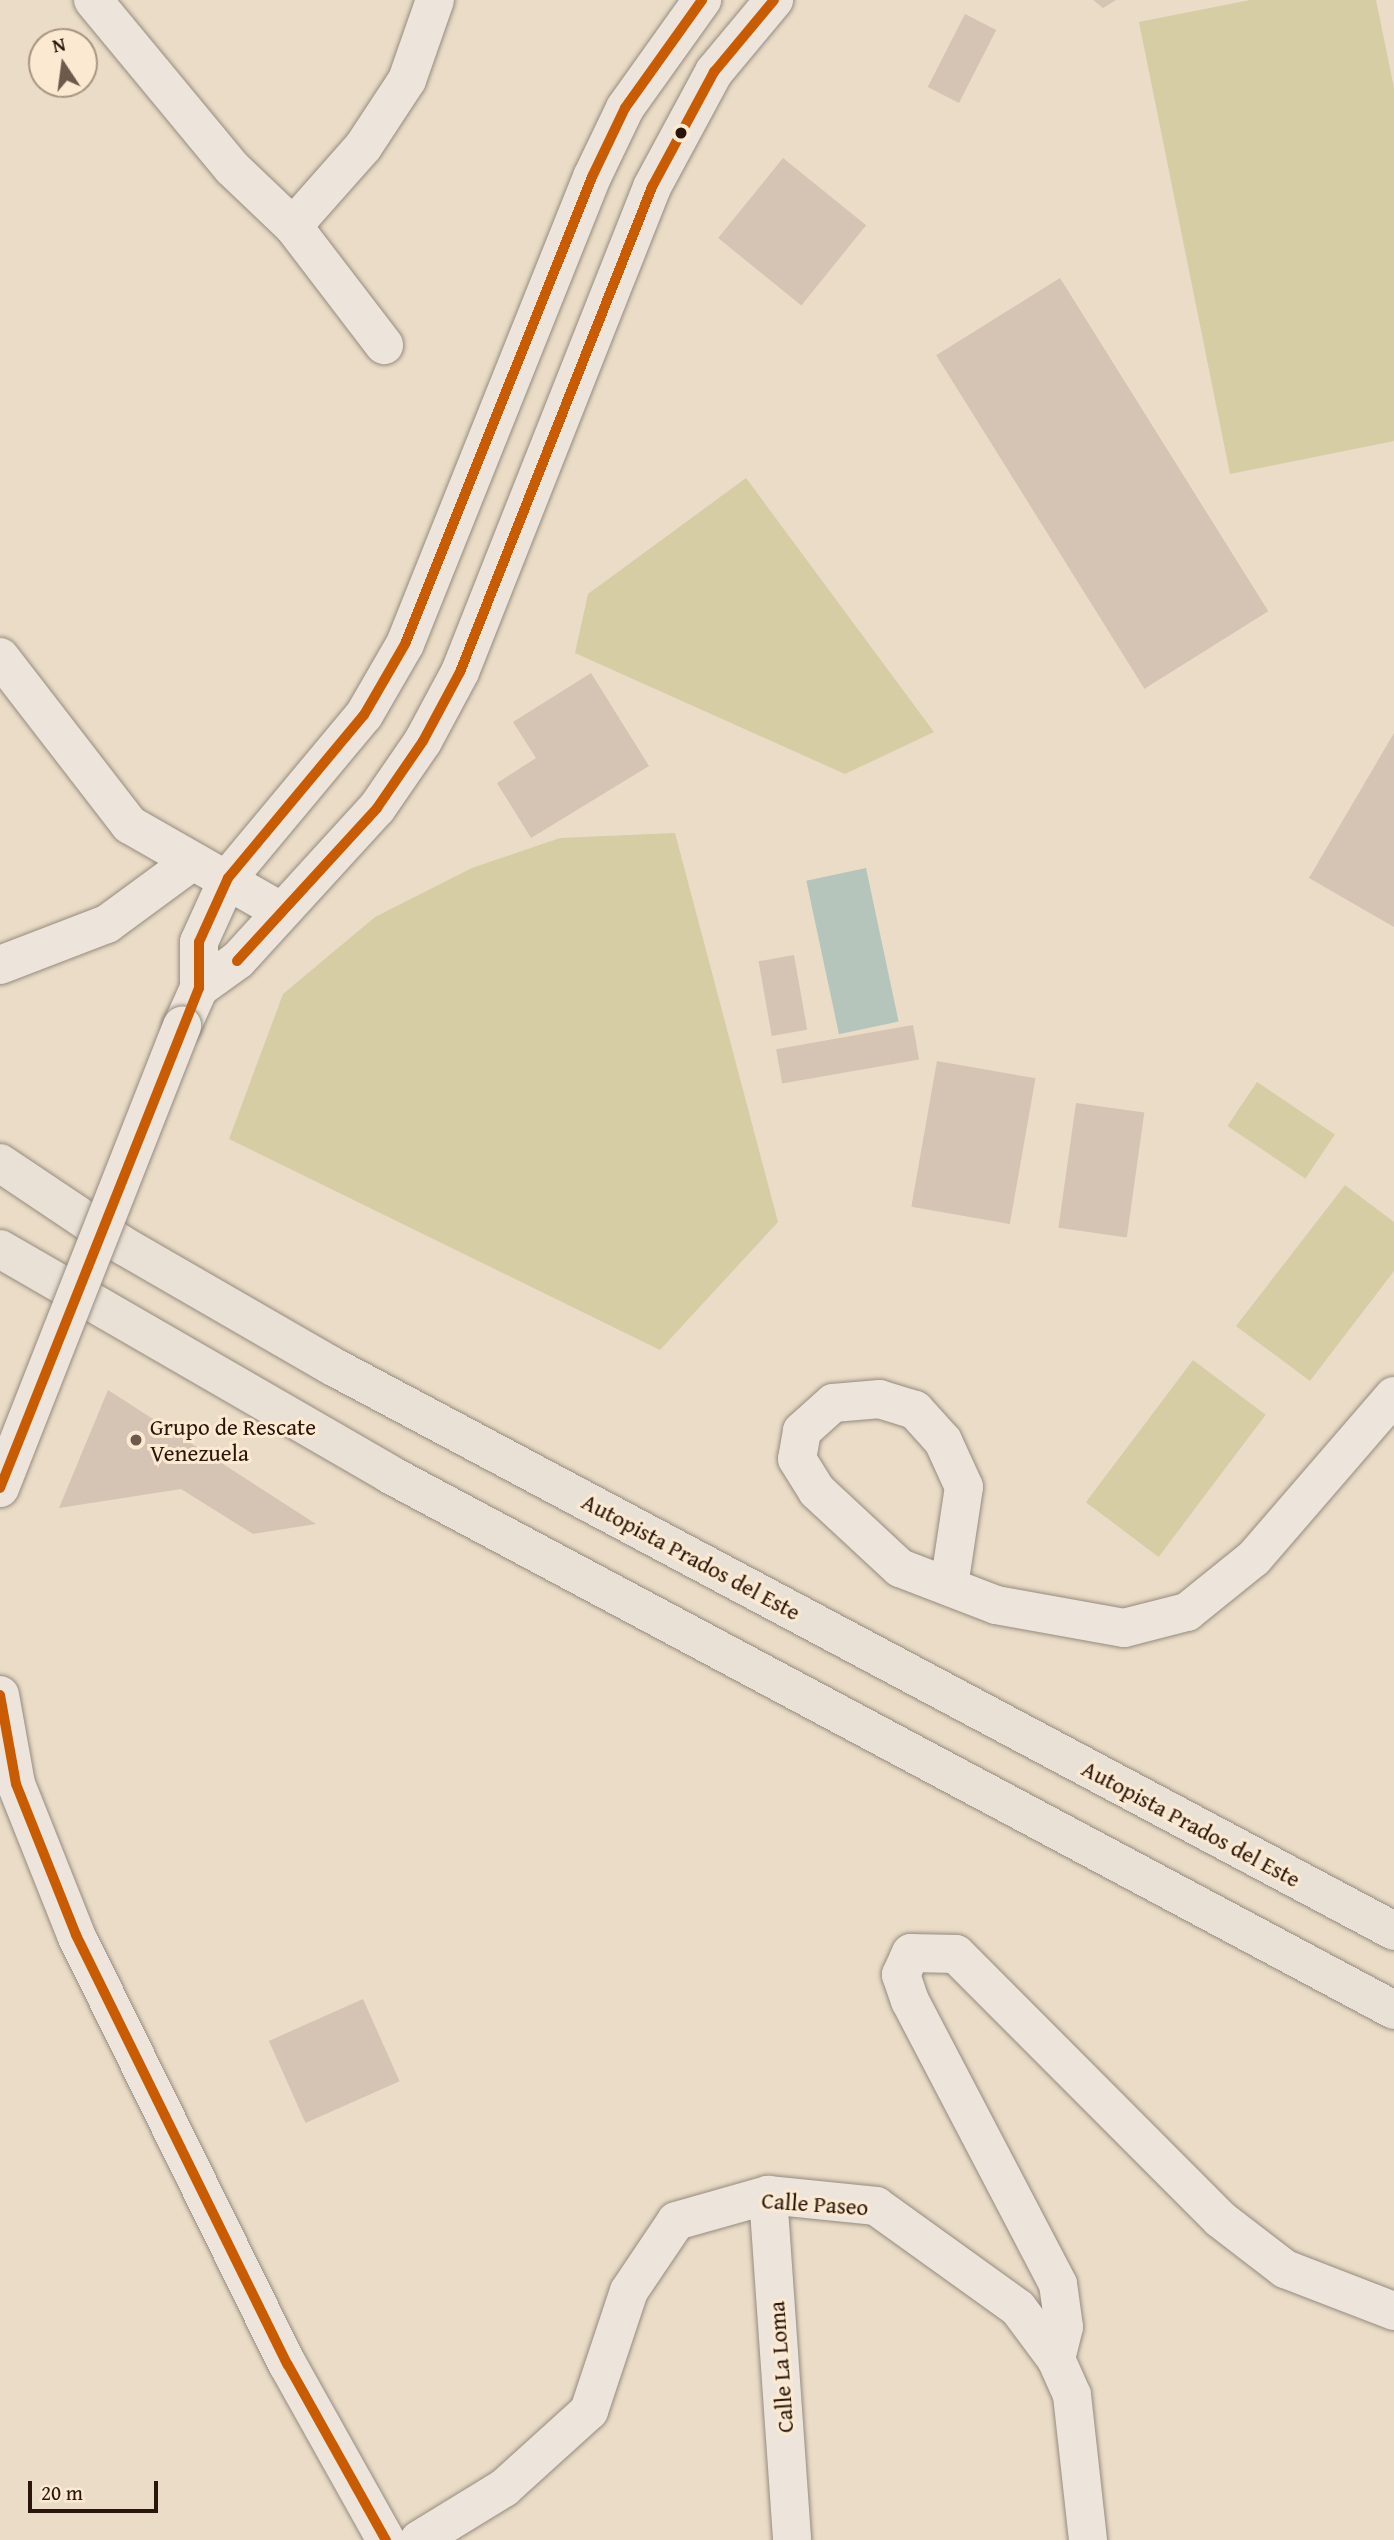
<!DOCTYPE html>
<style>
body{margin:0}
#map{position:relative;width:1394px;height:2540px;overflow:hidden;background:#eadcc7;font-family:"Gentium Book Plus",serif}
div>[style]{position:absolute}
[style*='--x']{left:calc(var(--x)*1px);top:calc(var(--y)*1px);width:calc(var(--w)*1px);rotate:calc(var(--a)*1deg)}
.green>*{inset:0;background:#d6cda5;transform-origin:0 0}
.water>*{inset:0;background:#b6c5bc;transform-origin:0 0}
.building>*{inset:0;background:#d5c3b4;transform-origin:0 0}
.roads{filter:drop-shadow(0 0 2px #968b7e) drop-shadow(0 0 2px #968b7e)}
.minor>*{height:38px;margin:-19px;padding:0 19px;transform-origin:19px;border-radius:19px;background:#ede5db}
.highway>*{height:38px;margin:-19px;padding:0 19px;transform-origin:19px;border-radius:19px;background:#e9e1d5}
.bridges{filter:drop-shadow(0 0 2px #968b7e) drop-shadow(0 0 2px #968b7e)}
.minor-bridge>*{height:38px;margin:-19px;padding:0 19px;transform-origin:19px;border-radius:19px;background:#ede5db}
.bus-1>*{height:10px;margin:-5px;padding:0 5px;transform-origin:5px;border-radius:5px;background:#c95b00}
.dots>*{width:19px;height:19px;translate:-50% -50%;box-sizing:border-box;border:4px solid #fbead1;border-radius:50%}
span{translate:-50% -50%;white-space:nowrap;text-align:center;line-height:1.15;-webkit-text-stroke:6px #fbead1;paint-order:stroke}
.poi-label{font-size:23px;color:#2b140a}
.left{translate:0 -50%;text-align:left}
.street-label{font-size:23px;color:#2b140a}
.north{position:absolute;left:28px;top:28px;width:70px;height:70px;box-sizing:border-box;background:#fbead1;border:2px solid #a89481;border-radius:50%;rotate:347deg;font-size:19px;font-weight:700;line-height:28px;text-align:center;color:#2b140a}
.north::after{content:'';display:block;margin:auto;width:24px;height:32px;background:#6e5a4c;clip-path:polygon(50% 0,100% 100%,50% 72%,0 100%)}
.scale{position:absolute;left:28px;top:2481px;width:130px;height:32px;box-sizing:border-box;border:4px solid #2b140a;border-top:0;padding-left:9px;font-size:21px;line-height:24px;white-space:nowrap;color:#2b140a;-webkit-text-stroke:5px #fbead1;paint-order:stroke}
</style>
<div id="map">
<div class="green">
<i style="clip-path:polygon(1250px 0,1376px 0,1394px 88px,1394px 441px,1230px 474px,1139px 22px)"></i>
<i style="clip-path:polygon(746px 478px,934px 732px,845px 774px,575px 653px,588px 594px)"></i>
<i style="clip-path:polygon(675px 833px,778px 1222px,660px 1350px,229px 1139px,283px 994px,375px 917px,472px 868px,560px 838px)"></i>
<i style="left:1257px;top:1082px;width:94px;height:53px;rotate:34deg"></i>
<i style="clip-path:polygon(1345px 1185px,1394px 1222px,1394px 1271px,1310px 1381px,1236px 1326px)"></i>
<i style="left:1193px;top:1360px;width:91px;height:178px;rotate:37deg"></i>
</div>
<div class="water">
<i style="left:866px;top:868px;width:157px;height:61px;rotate:78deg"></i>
</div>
<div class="building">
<i style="clip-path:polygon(1093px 0,1116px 0,1103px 8px)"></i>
<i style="left:965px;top:14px;width:35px;height:82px;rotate:27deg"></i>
<i style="left:783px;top:158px;width:107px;height:103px;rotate:39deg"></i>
<i style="left:1060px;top:278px;width:393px;height:146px;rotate:58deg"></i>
<i style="clip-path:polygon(591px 673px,649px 766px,531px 838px,497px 783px,536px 758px,513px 722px)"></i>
<i style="clip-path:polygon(1394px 733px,1394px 927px,1309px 878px)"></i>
<i style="left:794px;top:955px;width:76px;height:36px;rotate:80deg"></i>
<i style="left:913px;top:1025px;width:35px;height:139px;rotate:80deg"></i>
<i style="left:937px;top:1061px;width:100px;height:148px;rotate:10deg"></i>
<i style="left:1076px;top:1103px;width:69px;height:126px;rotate:8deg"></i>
<i style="clip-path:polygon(108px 1390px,316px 1524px,253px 1534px,181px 1489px,59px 1508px)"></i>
<i style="left:363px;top:1999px;width:90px;height:103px;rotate:66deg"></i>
</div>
<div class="roads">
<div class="minor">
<i style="--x:93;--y:0;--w:218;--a:50.4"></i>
<i style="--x:232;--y:168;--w:84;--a:43.6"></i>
<i style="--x:293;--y:226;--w:150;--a:52.6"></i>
<i style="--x:293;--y:226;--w:106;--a:-48.5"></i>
<i style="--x:363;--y:147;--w:80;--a:-56.7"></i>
<i style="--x:407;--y:80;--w:85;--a:-70.7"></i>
<i style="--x:0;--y:657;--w:212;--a:52.3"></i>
<i style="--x:130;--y:825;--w:172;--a:29.7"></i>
<i style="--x:0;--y:965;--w:115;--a:-21"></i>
<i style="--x:107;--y:924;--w:103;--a:-36.3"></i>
<i style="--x:199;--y:988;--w:48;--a:-35.7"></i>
<i style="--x:238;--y:960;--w:206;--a:-47.6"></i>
<i style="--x:377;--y:808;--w:81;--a:-55.5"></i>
<i style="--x:423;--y:741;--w:78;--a:-61.8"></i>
<i style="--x:460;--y:672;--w:522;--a:-68.4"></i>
<i style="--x:652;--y:187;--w:131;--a:-61.7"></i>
<i style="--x:714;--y:72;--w:94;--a:-50.2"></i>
<i style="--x:182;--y:1026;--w:42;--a:-65.9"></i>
<i style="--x:199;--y:988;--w:46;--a:-90"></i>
<i style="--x:199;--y:942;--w:70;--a:-65.6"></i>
<i style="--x:228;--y:878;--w:212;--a:-50.2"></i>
<i style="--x:364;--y:715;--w:82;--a:-60"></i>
<i style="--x:405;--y:644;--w:503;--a:-68.18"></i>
<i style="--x:592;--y:177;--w:76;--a:-64.4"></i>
<i style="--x:625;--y:108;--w:133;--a:-54.5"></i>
<i style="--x:949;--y:1586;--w:100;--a:-81.4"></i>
<i style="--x:964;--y:1487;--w:51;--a:-114.5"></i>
<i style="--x:943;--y:1441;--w:42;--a:-132.1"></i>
<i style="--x:915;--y:1410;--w:37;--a:-163"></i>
<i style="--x:880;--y:1399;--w:47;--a:175.1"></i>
<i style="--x:833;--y:1403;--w:42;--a:137.9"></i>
<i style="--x:802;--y:1431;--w:28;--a:100"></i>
<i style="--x:797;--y:1459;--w:38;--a:58"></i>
<i style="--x:817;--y:1491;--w:113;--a:42.9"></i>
<i style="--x:900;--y:1568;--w:103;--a:21.1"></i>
<i style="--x:996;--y:1605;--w:130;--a:10.2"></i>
<i style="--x:1124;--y:1628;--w:65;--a:-14.3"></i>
<i style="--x:1187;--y:1612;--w:86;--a:-38.9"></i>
<i style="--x:1254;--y:1558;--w:214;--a:-49.2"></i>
<i style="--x:0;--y:1695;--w:90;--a:79.8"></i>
<i style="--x:16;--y:1784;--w:162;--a:68.3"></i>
<i style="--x:76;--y:1935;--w:479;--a:63.8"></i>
<i style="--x:288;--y:2365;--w:201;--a:60.8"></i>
<i style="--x:768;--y:2195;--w:346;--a:86"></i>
<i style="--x:1056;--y:2359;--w:33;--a:-76"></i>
<i style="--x:1064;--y:2327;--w:43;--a:-97.9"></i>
<i style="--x:1058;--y:2284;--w:319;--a:-117.6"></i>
<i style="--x:910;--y:2001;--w:28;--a:-109"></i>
<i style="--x:901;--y:1975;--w:24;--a:-66"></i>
<i style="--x:911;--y:1953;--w:45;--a:1.3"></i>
<i style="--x:956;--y:1954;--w:374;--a:45.1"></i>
<i style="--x:1220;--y:2219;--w:82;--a:37.6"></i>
<i style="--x:1285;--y:2269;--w:117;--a:21.1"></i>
<i style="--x:419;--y:2540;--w:100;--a:-31.5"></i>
<i style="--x:504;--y:2488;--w:115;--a:-42.2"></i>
<i style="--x:589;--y:2411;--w:126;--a:-71.6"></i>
<i style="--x:629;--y:2291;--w:84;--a:-56.1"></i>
<i style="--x:676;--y:2221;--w:96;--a:-15.8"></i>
<i style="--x:768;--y:2195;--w:109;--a:5.8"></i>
<i style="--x:876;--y:2206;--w:175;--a:35.7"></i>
<i style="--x:1018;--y:2308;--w:64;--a:53.3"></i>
<i style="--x:1056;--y:2359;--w:39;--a:66"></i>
<i style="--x:1072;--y:2395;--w:146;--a:83.7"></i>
</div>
<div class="highway">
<i style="--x:0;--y:1163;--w:149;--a:33.8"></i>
<i style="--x:124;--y:1246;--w:240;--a:30"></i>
<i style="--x:332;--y:1366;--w:1203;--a:28.01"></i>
<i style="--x:0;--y:1249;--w:449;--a:30"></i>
<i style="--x:389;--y:1474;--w:1139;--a:28.07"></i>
</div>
</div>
<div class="bridges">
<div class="minor-bridge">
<i style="--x:0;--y:1488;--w:497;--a:-68.5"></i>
</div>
</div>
<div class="bus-1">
<i style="--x:237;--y:961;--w:207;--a:-47.5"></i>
<i style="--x:377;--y:808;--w:81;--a:-55.5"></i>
<i style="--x:423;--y:741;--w:78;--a:-61.8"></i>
<i style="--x:460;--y:672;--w:522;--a:-68.4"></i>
<i style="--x:652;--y:187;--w:131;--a:-61.7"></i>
<i style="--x:714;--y:72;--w:94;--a:-50.2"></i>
<i style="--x:0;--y:1488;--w:538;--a:-68.3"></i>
<i style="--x:199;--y:988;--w:46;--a:-90"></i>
<i style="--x:199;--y:942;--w:70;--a:-65.6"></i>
<i style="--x:228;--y:878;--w:212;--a:-50.2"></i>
<i style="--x:364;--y:715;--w:82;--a:-60"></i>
<i style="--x:405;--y:644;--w:503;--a:-68.18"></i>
<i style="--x:592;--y:177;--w:76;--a:-64.4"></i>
<i style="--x:625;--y:108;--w:133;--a:-54.5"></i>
<i style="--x:0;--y:1695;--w:90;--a:79.8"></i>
<i style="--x:16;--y:1784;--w:162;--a:68.3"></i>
<i style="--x:76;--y:1935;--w:479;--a:63.8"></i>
<i style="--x:288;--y:2365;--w:201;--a:60.8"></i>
</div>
<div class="dots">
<i style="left:681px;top:133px;background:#2b140a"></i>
<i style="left:136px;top:1440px;background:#6e5a4c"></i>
</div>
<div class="poi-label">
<span class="left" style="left:150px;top:1440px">Grupo de Rescate<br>Venezuela</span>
</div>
<div class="street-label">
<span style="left:691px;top:1557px;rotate:28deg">Autopista Prados del Este</span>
<span style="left:1191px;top:1824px;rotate:28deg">Autopista Prados del Este</span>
<span style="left:815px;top:2204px;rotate:4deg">Calle Paseo</span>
<span style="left:781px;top:2367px;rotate:-94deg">Calle La Loma</span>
</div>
<div class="north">N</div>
<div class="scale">20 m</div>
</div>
